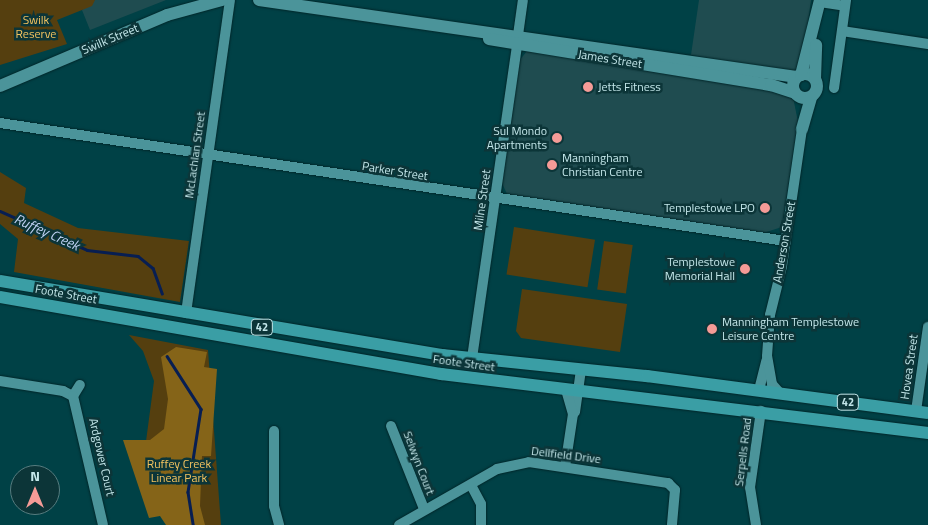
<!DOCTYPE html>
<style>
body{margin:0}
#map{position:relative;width:928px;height:525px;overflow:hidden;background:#004146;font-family:"Titillium Web",sans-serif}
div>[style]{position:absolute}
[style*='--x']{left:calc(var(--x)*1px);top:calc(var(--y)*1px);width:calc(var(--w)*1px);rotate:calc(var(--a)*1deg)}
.built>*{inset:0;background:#1f4c50}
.green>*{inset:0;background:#553f0f;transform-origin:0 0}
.forest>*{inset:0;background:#856418}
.stream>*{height:2.5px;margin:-1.25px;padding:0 1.25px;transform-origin:1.25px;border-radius:1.25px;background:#071e52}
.roads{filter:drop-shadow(0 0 1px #002629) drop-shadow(0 0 1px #002629)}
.street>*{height:10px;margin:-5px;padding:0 5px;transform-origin:5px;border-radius:5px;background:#4b949a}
.secondary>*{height:12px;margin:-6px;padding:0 6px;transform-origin:6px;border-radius:6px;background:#4b949a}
.secondary>.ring{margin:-6px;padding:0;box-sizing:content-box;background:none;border:12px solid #4b949a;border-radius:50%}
.primary>*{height:12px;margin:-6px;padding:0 6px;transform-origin:6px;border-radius:6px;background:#3a9ea5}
.dots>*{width:14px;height:14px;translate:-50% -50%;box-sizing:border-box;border:2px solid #0c3538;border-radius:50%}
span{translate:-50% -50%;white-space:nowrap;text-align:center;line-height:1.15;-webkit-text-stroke:5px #0c3538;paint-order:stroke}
.shield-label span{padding:1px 4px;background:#0c3538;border:1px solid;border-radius:4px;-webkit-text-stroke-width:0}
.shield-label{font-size:11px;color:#c4e7ea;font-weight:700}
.park-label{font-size:12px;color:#f3c360}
.street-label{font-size:12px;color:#c4e7ea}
.poi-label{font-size:12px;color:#c4e7ea}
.left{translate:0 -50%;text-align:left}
.right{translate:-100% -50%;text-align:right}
.water-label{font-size:14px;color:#c0d2f4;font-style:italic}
.north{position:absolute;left:10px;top:465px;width:50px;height:50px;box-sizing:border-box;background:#0c3538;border:1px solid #567c7f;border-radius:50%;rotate:0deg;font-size:14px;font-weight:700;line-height:20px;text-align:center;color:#c4e7ea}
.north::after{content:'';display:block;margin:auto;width:18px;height:22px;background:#f59b97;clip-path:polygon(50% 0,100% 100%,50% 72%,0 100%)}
</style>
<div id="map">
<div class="built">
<i style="clip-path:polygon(95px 0,166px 0,90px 30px,82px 10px)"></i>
<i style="clip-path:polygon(699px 0,811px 0,803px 60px,795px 73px,691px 55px)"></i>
<i style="clip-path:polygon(527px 51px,772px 87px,793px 97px,798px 122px,782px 227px,763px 233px,507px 194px,502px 183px,519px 61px)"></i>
</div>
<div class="green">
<i style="clip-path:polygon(0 0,95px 0,92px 6px,57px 20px,67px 44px,0 65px)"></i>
<i style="clip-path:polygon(0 172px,26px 188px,24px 203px,78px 228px,189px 241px,180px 302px,14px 272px,18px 239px,0 224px)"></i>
<i style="left:514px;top:227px;width:82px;height:48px;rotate:9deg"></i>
<i style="left:604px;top:241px;width:29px;height:49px;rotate:8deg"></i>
<i style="clip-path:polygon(522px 289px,627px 304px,620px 352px,521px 338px,516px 331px)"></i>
<i style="clip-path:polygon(129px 335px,208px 350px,221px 525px,168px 525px,141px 479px,154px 381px,143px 351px)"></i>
</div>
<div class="forest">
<i style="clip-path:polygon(176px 347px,207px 352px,204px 367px,217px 369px,211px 456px,202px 456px,200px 506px,205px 525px,166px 525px,160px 516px,149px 518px,123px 440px,150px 440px,164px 429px,168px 399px,161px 357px)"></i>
</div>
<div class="stream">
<i style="--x:0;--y:211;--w:95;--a:24.1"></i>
<i style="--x:87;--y:250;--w:51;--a:6.7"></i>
<i style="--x:138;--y:256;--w:19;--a:39"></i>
<i style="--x:153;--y:268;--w:27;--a:70"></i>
<i style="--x:167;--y:356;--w:63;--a:57.3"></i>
<i style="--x:201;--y:409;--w:84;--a:98.9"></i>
<i style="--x:188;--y:492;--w:33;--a:81"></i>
</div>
<div class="roads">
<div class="street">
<i style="--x:820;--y:2;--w:25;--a:9"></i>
<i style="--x:842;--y:31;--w:87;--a:8.6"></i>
<i style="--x:518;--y:35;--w:35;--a:-82"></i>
<i style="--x:834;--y:88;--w:89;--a:-82.2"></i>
<i style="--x:0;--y:123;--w:795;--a:8.54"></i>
<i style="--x:186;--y:313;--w:316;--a:-82"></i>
<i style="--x:472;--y:358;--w:317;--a:-81.8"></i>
<i style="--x:0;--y:381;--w:64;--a:9"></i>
<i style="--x:63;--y:391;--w:11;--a:27"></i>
<i style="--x:73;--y:396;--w:13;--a:-58"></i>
<i style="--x:759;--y:390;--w:30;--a:-76"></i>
<i style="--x:780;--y:393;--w:12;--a:-132"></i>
<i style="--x:772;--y:384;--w:28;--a:-100"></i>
<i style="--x:767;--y:356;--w:41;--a:-85.8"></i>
<i style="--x:770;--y:315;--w:50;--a:-76.2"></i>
<i style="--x:782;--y:266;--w:138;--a:-81.7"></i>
<i style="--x:73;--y:396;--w:132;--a:76.9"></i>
<i style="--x:916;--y:411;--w:85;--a:-81.9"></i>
<i style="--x:575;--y:412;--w:42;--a:-81.9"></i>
<i style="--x:391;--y:426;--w:89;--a:68.3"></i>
<i style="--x:274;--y:431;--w:75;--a:90"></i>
<i style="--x:274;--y:506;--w:20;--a:75"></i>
<i style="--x:565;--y:467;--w:54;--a:-81.4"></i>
<i style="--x:573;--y:414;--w:26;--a:-106"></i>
<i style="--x:471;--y:485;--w:21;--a:62"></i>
<i style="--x:481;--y:504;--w:21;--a:90"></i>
<i style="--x:399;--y:525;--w:113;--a:-29.7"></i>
<i style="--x:497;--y:469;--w:33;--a:-12"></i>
<i style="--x:529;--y:462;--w:141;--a:8.6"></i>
<i style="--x:668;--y:483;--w:10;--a:45"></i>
<i style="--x:675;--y:490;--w:35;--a:95"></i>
<i style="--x:756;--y:525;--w:38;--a:-99"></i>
<i style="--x:750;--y:487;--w:77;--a:-81.8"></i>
</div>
<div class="secondary">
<i style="--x:259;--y:0;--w:543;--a:8.15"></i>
<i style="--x:489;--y:39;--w:286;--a:9.3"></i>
<i style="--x:771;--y:85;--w:25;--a:18"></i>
<i class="ring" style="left:793px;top:74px;width:12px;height:12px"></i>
<i style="--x:801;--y:75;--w:77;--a:-75.8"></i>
<i style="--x:815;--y:79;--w:34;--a:-88"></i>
<i style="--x:0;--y:86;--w:181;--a:-23"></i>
<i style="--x:167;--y:15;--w:57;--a:-15.3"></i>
<i style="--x:802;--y:129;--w:33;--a:-74"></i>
</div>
<div class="primary">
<i style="--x:0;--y:281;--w:449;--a:9.5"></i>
<i style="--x:443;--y:355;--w:205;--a:5.9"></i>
<i style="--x:647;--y:376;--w:283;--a:7.5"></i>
<i style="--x:0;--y:297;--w:448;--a:9.9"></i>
<i style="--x:441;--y:374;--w:491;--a:6.9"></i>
</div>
</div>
<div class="dots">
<i style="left:588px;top:87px;background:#f59b97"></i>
<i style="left:557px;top:138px;background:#f59b97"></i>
<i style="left:552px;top:165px;background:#f59b97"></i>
<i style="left:765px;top:208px;background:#f59b97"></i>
<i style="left:745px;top:269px;background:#f59b97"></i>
<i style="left:712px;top:329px;background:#f59b97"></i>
</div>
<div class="shield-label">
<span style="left:262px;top:327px">42</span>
<span style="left:848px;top:402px">42</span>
</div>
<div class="park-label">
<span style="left:36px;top:27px">Swilk<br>Reserve</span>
<span style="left:179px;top:471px">Ruffey Creek<br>Linear Park</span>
</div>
<div class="street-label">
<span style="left:110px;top:39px;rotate:-23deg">Swilk Street</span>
<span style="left:610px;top:59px;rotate:9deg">James Street</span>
<span style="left:195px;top:155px;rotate:-82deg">McLachlan Street</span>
<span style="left:395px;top:171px;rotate:9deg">Parker Street</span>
<span style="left:482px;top:200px;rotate:-82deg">Milne Street</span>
<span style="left:784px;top:242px;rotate:-80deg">Anderson Street</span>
<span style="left:66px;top:294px;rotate:10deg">Foote Street</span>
<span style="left:464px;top:363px;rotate:8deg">Foote Street</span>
<span style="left:909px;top:367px;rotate:-82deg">Hovea Street</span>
<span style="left:743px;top:452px;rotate:-83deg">Serpells Road</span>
<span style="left:566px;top:455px;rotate:7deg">Dellfield Drive</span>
<span style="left:102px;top:457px;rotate:77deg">Ardgower Court</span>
<span style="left:419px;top:463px;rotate:69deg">Selwyn Court</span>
</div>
<div class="poi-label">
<span class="left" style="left:598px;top:87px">Jetts Fitness</span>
<span class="right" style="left:547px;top:138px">Sul Mondo<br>Apartments</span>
<span class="left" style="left:562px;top:165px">Manningham<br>Christian Centre</span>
<span class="right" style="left:755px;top:208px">Templestowe LPO</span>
<span class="right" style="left:735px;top:269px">Templestowe<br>Memorial Hall</span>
<span class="left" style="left:722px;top:329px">Manningham Templestowe<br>Leisure Centre</span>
</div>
<div class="water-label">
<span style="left:47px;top:232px;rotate:24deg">Ruffey Creek</span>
</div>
<div class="north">N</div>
</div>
